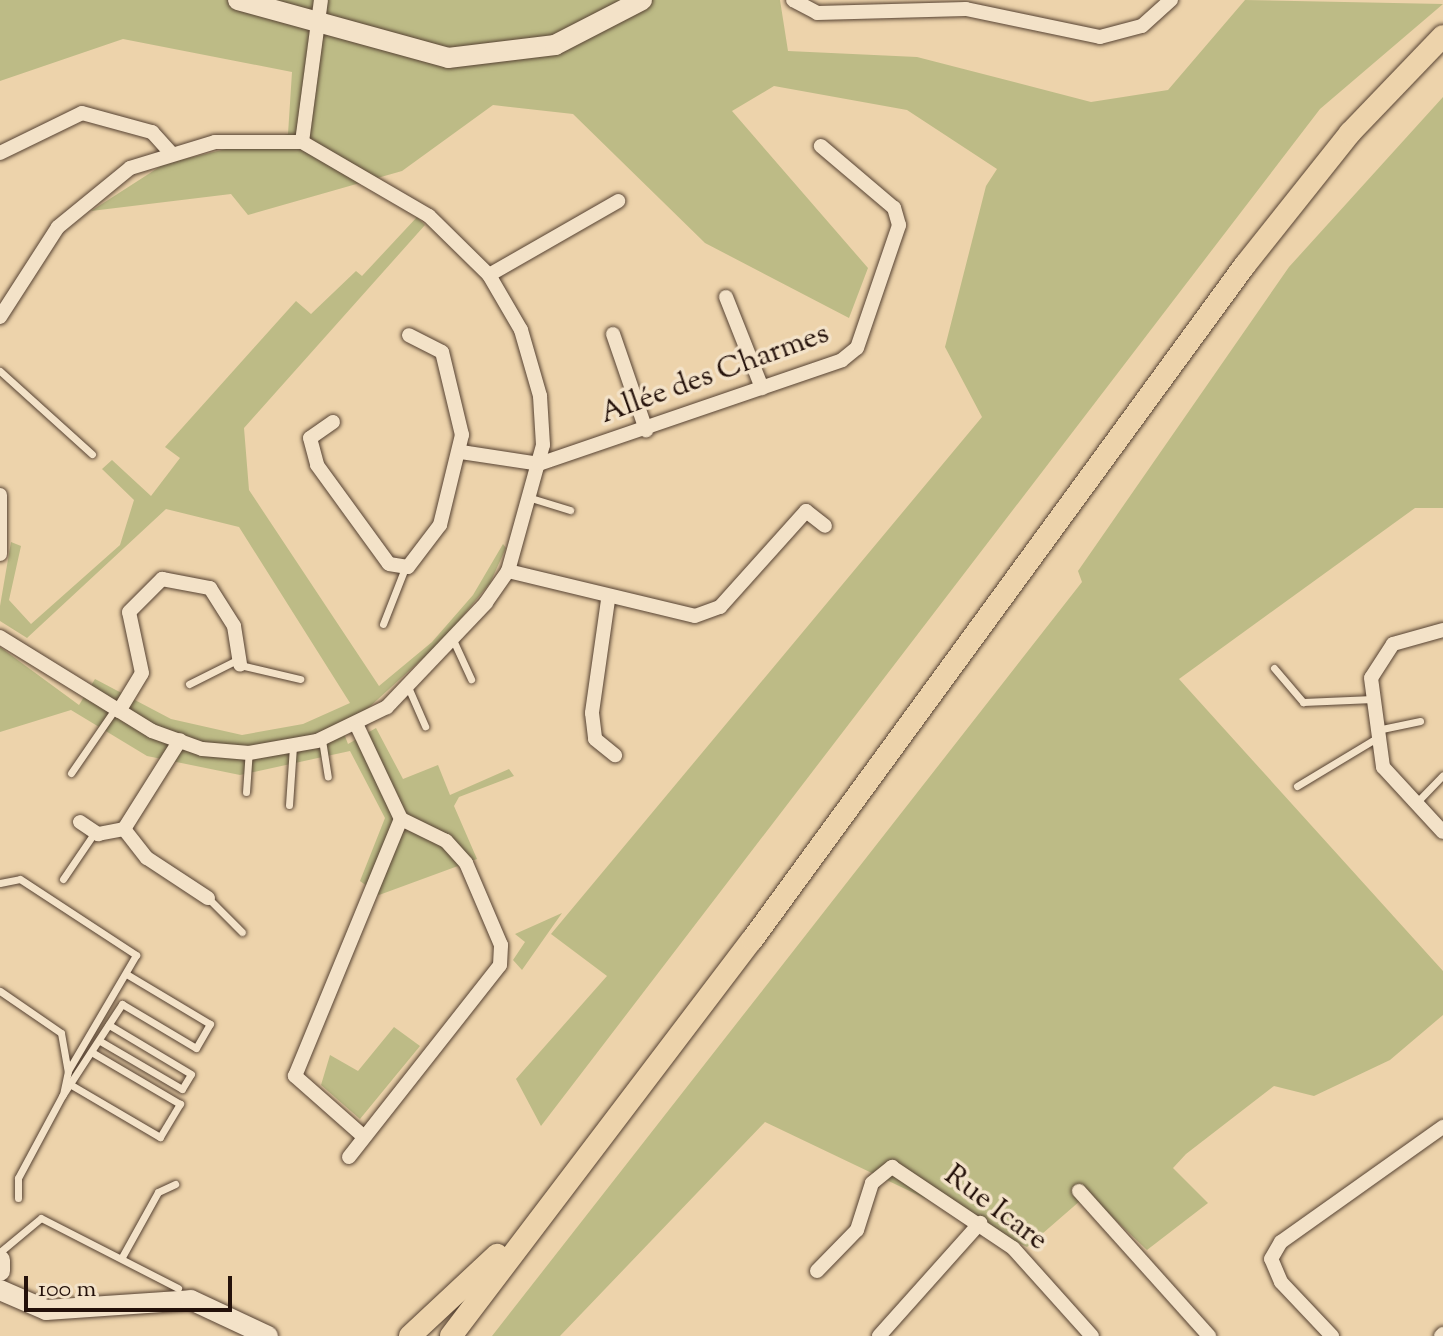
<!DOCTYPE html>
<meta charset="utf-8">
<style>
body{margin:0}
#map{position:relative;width:1443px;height:1336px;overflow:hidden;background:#edd3ab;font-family:"Sorts Mill Goudy",serif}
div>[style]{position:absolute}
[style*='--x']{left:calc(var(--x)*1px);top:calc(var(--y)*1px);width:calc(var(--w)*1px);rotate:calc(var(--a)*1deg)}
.green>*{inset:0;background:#bdbb86}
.roads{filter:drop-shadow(0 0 2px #564232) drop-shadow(0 0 2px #564232)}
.lane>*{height:7px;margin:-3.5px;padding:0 3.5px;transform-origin:3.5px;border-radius:3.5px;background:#f3e2c8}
.street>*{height:14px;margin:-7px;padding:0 7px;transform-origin:7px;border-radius:7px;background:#f3e2c8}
.secondary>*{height:20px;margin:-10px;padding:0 10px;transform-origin:10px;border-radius:10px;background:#f3e2c8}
.primary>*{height:22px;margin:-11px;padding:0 11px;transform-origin:11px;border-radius:11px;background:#edd3ab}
span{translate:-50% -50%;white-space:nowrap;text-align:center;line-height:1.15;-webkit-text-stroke:7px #f3e2c8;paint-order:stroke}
.street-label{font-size:30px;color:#24110a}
.scale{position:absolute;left:24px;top:1276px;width:208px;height:36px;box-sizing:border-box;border:4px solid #24110a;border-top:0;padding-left:10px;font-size:24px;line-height:28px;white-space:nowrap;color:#24110a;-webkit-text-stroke:6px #f3e2c8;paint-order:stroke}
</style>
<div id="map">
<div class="green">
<i style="clip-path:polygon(0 0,780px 0,788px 51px,917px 57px,1091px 102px,1168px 90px,1245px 0,1443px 4px,1320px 109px,541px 1126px,516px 1079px,607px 976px,551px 934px,982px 417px,945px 347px,986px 186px,997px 169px,907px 110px,774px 86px,732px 111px,868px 268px,849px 318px,705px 243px,573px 114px,493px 105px,402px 171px,248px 215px,231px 194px,91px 211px,164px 164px,288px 134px,292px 72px,123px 39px,0 81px)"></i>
<i style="clip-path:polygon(1443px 97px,1443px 508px,1415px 508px,1179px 679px,1443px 971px,1443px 1015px,1390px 1060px,1314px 1096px,1274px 1086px,1186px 1154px,1173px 1168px,1208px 1203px,1147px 1250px,1088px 1194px,1027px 1247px,765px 1122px,560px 1336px,492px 1336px,1082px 582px,1078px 571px,1289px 267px)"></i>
<i style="clip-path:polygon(417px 217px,425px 225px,244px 428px,249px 490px,379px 686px,432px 642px,473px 595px,503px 544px,506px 548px,490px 583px,444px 639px,343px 731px,348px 744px,376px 728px,403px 779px,438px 765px,450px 795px,509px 769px,514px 776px,459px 797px,454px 806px,477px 859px,379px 895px,360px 881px,385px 818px,350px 751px,240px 775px,147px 756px,71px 710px,0 732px,0 647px,79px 705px,95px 679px,171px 719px,242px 735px,303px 724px,350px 703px,239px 527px,166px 509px,27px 638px,0 621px,0 606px,11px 542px,21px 546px,9px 600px,31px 624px,120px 545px,134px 500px,102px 469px,112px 460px,151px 496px,180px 458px,165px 447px,296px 301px,311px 314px,356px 271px,362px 276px)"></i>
<i style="clip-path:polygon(562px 913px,522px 970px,513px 960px,525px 942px,515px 934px)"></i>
<i style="clip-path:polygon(394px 1027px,420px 1046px,360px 1119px,321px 1085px,330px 1055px,358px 1071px)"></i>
</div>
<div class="roads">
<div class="lane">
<i style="--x:0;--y:371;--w:124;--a:42.1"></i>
<i style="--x:531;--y:498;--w:41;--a:17.1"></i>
<i style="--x:383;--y:624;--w:60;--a:-68.6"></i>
<i style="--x:454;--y:642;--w:41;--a:65.3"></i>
<i style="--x:240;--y:665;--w:62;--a:13.1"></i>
<i style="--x:1274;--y:668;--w:45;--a:49.5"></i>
<i style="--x:1303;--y:702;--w:70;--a:-2.5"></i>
<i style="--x:189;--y:684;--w:56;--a:-26.6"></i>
<i style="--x:408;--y:687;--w:43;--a:66.4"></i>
<i style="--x:1377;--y:730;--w:44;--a:-11.8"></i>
<i style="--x:322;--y:740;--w:37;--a:81"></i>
<i style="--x:71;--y:773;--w:78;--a:-55.5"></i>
<i style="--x:1297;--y:786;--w:93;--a:-31"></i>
<i style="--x:246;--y:792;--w:39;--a:-86"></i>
<i style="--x:1417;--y:802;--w:37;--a:-46"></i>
<i style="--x:289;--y:805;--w:58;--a:-86.1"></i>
<i style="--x:63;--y:879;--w:57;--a:-55.8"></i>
<i style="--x:0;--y:883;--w:20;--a:-11"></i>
<i style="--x:20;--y:879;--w:139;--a:33.2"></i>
<i style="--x:136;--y:955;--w:134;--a:120.4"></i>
<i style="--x:68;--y:1071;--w:24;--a:102"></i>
<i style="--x:208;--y:898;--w:48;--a:45"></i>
<i style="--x:0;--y:991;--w:74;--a:34.5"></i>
<i style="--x:61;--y:1033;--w:39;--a:80"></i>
<i style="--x:100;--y:1041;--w:95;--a:30.3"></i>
<i style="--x:182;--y:1089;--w:17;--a:-59"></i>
<i style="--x:191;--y:1074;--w:96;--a:-149.1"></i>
<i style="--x:73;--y:1086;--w:101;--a:30.4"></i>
<i style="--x:160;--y:1137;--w:39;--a:-59"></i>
<i style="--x:180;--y:1104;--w:101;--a:-149.6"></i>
<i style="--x:18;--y:1198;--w:20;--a:-90"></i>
<i style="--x:18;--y:1178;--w:93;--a:-61.8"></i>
<i style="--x:62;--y:1096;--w:110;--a:-56.9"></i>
<i style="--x:122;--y:1004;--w:86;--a:30.7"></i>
<i style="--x:196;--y:1048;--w:28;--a:-60"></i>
<i style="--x:210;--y:1024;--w:96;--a:-149.1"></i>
<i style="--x:0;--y:1252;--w:53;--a:-39.7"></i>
<i style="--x:41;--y:1218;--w:154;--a:27.1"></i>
<i style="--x:122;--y:1257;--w:74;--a:-61"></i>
<i style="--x:158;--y:1192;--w:19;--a:-25"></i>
</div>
<div class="street">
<i style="--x:793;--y:0;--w:27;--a:28"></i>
<i style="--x:817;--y:13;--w:149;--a:-1.5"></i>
<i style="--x:966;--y:9;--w:137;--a:11.8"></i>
<i style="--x:1100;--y:37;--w:43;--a:-14.7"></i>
<i style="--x:1142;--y:26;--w:39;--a:-42"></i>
<i style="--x:302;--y:142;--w:143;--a:-82.4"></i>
<i style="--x:0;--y:153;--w:91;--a:-26"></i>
<i style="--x:82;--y:113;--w:73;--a:15.2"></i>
<i style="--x:152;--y:132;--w:28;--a:48"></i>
<i style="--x:489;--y:275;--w:149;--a:-29.8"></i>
<i style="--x:726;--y:297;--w:98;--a:68.4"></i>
<i style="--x:0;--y:317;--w:107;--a:-57.2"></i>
<i style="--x:58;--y:227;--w:93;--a:-39.3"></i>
<i style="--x:130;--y:168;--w:89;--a:-17"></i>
<i style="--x:215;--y:142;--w:87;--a:0"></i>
<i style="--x:302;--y:142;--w:147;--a:30.2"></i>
<i style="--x:429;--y:216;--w:84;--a:44.5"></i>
<i style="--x:489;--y:275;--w:64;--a:59.8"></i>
<i style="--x:521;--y:330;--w:69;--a:73.9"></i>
<i style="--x:540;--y:396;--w:49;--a:86.5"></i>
<i style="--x:543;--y:445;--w:131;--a:105.5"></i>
<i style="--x:508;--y:571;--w:39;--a:125"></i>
<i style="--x:486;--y:603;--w:144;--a:133.6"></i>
<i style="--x:387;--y:707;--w:78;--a:154.1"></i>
<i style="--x:317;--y:741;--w:69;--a:170"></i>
<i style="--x:249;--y:753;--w:47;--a:-175.1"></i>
<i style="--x:202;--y:749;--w:53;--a:-160.2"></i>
<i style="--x:152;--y:731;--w:179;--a:-148.3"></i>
<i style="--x:613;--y:334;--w:102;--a:71"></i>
<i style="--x:333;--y:422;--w:28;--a:145"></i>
<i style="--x:310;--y:438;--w:28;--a:75"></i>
<i style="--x:317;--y:465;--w:122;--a:54"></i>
<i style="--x:389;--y:564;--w:19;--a:9"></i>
<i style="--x:408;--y:567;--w:53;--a:-52.7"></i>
<i style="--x:440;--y:525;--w:93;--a:-76.3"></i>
<i style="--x:462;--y:435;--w:85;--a:-103.5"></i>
<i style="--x:442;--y:352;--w:37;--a:-153"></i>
<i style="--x:461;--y:452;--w:79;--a:8.7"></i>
<i style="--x:539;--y:464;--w:320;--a:-18.9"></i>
<i style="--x:842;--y:360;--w:19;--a:-39"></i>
<i style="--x:857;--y:348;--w:130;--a:-71.1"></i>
<i style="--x:899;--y:225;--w:18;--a:-106"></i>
<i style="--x:894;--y:208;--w:96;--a:-139.7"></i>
<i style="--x:0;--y:495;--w:59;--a:90"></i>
<i style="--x:508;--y:571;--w:192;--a:13.5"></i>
<i style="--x:695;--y:616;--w:27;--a:-20"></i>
<i style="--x:720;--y:607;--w:129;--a:-48.1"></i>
<i style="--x:806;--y:511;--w:24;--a:38"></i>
<i style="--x:608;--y:600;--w:114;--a:98.1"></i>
<i style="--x:592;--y:713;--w:26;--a:83"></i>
<i style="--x:595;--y:739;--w:26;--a:39"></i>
<i style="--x:1443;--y:630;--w:52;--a:164.4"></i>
<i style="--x:1393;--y:644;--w:40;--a:122.9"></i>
<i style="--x:1371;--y:678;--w:90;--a:82.3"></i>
<i style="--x:1383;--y:767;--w:88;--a:47.3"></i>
<i style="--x:119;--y:711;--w:44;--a:-58.8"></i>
<i style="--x:142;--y:673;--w:62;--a:-102"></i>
<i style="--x:129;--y:612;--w:47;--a:-45"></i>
<i style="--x:162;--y:579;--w:49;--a:10.6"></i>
<i style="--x:210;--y:588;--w:45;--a:57.7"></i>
<i style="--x:234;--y:626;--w:39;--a:81"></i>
<i style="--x:80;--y:822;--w:22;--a:34"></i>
<i style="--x:98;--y:834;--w:26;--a:-11"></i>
<i style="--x:124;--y:829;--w:105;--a:-57.8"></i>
<i style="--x:124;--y:829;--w:37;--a:52"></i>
<i style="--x:147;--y:858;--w:73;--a:33.3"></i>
<i style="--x:363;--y:1136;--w:91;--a:-138.6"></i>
<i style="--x:295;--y:1076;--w:278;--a:-67.6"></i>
<i style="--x:349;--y:1157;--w:244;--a:-51.8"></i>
<i style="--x:500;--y:965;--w:20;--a:-87"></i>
<i style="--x:501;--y:945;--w:89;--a:-113.1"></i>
<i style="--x:466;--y:863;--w:30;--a:-132"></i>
<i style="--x:446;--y:841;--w:50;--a:-153.9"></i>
<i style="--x:401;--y:819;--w:103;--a:-115.3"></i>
<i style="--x:1079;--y:1191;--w:195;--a:48.1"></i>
<i style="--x:817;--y:1271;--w:57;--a:-45.7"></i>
<i style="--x:857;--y:1230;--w:49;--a:-72.3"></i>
<i style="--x:872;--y:1183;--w:26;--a:-39"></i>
<i style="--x:892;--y:1167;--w:146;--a:33.8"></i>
<i style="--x:1013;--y:1248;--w:118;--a:48.1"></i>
<i style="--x:879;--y:1336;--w:152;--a:-48.2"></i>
<i style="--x:1332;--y:1336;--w:74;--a:-133.4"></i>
<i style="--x:1281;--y:1282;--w:25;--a:-113"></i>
<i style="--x:1271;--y:1259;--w:20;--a:-60"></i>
<i style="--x:1281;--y:1242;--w:199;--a:-35.4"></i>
<i style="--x:1441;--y:1336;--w:3;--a:-45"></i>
</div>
<div class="secondary">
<i style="--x:238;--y:0;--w:218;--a:15.4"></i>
<i style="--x:448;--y:58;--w:108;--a:-6.9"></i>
<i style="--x:555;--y:45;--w:98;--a:-27.3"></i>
<i style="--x:0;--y:1260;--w:11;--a:90"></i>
<i style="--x:0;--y:1290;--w:50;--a:23.5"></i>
<i style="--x:46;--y:1310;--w:145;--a:-3.9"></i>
<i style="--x:191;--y:1300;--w:85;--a:25.1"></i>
</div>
<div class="primary">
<i style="--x:410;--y:1336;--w:119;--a:-43"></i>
<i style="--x:451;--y:1336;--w:497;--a:-52.8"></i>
<i style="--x:752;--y:940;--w:836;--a:-53.86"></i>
<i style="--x:1245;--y:265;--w:169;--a:-51.5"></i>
<i style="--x:1350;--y:133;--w:134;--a:-46.2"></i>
</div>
</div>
<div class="street-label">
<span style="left:715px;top:375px;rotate:-20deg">Allée des Charmes</span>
<span style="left:995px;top:1209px;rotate:37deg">Rue Icare</span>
</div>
<div class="scale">100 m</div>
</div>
